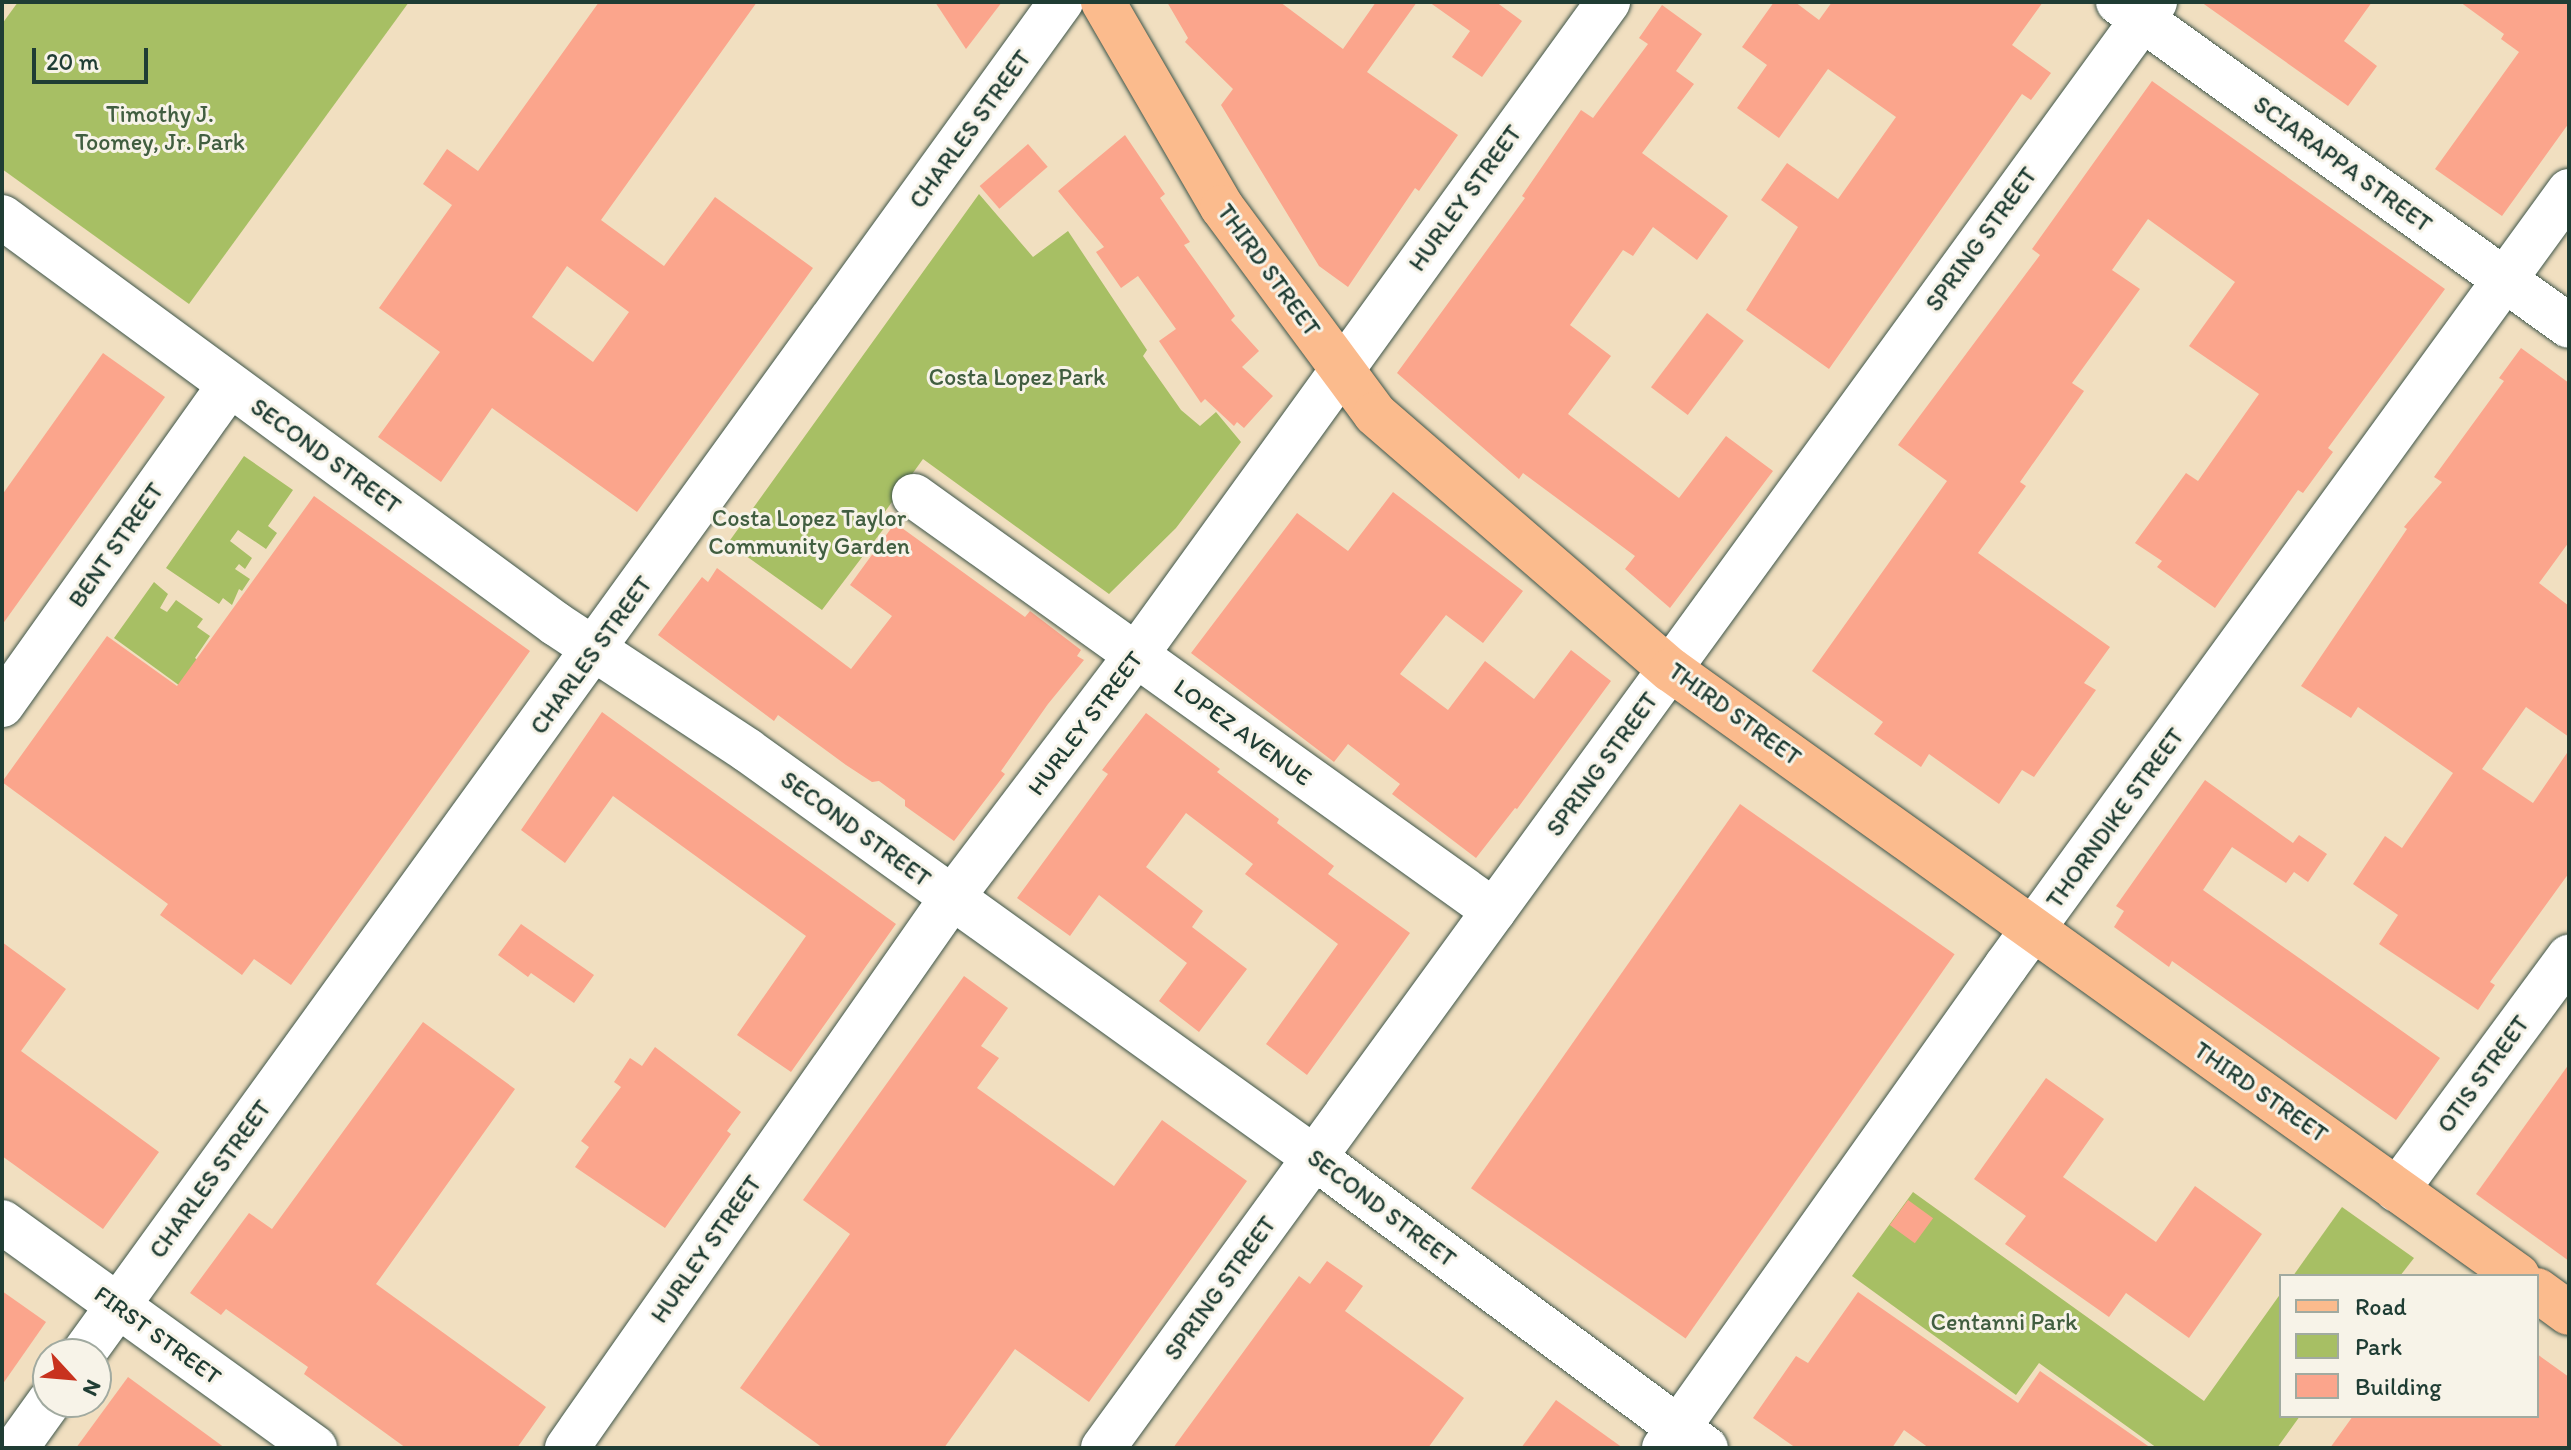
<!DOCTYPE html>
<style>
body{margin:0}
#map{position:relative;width:2571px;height:1450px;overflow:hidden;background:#f1dfc0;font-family:Itim,sans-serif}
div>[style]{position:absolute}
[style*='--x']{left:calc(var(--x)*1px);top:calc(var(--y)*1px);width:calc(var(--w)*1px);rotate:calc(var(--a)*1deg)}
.green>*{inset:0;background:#a7bf64}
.building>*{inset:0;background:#fba58c;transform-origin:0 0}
.roads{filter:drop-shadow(0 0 2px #3e5549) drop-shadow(0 0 2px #3e5549)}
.minor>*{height:44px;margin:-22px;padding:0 22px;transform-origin:22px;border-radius:22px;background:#fff}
.major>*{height:44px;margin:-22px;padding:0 22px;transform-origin:22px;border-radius:22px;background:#fbbb8d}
span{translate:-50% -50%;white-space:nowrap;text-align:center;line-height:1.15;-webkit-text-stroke:6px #f7f3e8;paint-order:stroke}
.park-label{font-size:24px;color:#415e40}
.street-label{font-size:24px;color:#1f3d34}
.frame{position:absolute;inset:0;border:4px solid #1f3d34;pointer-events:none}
.legend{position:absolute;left:2279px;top:1274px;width:260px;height:144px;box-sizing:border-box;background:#f7f3e8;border:2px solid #a1aaa0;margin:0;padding:10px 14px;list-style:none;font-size:24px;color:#1f3d34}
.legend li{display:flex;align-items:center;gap:16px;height:40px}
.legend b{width:40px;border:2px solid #a1aaa0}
.north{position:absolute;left:32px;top:1338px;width:80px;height:80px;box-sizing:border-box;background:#f7f3e8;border:2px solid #a1aaa0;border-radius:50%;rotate:116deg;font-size:22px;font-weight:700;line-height:32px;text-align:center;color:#1f3d34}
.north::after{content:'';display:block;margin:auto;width:28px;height:36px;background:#c8321e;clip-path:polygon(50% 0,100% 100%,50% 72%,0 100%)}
.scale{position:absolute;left:32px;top:48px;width:116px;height:36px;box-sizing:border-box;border:4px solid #1f3d34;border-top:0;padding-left:10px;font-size:24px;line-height:28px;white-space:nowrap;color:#1f3d34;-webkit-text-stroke:6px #f7f3e8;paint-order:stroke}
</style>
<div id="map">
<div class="green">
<i style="clip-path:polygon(18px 2px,409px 2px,189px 304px,2px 169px,2px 24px)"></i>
<i style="clip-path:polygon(979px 194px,1033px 257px,1068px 231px,1147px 350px,1143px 356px,1181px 410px,1200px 426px,1216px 412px,1241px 442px,1176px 528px,1109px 594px,923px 459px,884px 513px,891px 519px,822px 610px,728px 543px)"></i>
<i style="clip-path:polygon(244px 456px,293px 490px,268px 526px,277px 533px,266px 549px,238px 530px,230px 541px,252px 558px,245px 569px,239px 564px,235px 569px,250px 579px,242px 591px,239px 589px,232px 605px,223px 598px,219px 604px,166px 568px)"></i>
<i style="clip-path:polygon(154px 582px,168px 594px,160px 608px,167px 612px,176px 600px,203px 619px,197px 627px,210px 636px,195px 658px,204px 665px,191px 694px,114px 638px)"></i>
<i style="clip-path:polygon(1913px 1192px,2204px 1401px,2281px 1293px,2281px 1416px,2300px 1416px,2277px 1448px,2157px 1448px,2039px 1363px,2016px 1395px,1852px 1276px)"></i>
<i style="clip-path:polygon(2342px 1207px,2414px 1258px,2400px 1276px,2293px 1276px)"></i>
</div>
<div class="building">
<i style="clip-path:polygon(evenodd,599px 2px,757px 2px,601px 220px,664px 266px,715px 197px,813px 268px,637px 512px,492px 408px,441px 482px,378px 437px,440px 352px,379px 308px,452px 205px,423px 184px,447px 149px,478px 171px,599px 2px,567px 266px,629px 312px,593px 362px,532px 317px,567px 266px)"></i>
<i style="clip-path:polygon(935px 2px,1002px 2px,966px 49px)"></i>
<i style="clip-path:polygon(1167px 2px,1280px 2px,1343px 49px,1376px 2px,1417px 2px,1367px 72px,1458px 135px,1419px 191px,1415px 188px,1348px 287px,1319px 266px,1221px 105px,1233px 89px,1185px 42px,1188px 38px)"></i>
<i style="clip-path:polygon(1429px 2px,1496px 2px,1522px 21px,1482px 77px,1452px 57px,1470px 31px)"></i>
<i style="clip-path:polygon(1774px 2px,1795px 2px,1819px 20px,1832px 2px,2043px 2px,2012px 45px,2051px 73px,2031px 100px,2022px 94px,1829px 369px,1746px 310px,1798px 227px,1761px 200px,1787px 163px,1838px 199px,1896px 117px,1828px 69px,1779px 138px,1737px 108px,1767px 65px,1742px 47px)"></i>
<i style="clip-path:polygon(2201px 2px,2372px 2px,2344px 41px,2377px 66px,2348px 106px)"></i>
<i style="clip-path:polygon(2460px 2px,2569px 2px,2569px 123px,2502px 216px,2435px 169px,2519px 52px,2501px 39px,2504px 34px)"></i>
<i style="clip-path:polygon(1662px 5px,1702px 34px,1676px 71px,1694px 84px,1642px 153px,1728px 216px,1697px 260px,1653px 227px,1633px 256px,1623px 250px,1570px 325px,1611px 356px,1568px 414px,1679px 498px,1726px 436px,1773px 471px,1670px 608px,1625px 569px,1635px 556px,1523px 473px,1519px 479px,1397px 373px,1525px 198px,1522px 196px,1581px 110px,1593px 118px,1648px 44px,1639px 38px)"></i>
<i style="clip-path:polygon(2152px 81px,2445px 289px,2328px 448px,2333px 452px,2303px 493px,2298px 490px,2215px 608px,2157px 567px,2162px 561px,2135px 543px,2186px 473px,2198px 481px,2259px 394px,2189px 346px,2235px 282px,2148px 219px,2112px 270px,2140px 289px,2072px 383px,2084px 391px,2020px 482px,2026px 486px,1978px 553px,2110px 647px,2084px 683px,2096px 690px,2034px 777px,2022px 770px,1999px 804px,1929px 754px,1921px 767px,1874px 734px,1883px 722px,1812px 671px,1947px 481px,1898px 445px,2040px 255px,2032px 249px)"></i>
<i style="clip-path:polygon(1125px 135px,1165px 194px,1160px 198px,1190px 242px,1184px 245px,1235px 316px,1231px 320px,1259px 351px,1242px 367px,1273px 396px,1244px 428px,1237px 422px,1234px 426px,1205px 399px,1201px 403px,1159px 341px,1176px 329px,1138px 276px,1121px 288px,1096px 252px,1104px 247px,1058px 191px)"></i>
<i style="left:1028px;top:144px;width:30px;height:64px;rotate:49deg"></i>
<i style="left:1707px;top:313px;width:46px;height:93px;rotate:37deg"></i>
<i style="clip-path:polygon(2521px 348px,2569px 383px,2569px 542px,2539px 583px,2569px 606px,2569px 737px,2526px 707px,2482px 769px,2533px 803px,2569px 750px,2569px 873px,2490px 982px,2495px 985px,2478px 1010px,2379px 944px,2398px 915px,2353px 884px,2385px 836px,2402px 848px,2453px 773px,2358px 707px,2351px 718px,2301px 686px,2407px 529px,2404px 527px,2442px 482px,2434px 477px,2504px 381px,2499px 378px)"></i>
<i style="clip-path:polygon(103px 353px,165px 397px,2px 625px,2px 495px)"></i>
<i style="clip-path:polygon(1393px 492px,1523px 591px,1483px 643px,1446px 615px,1400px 674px,1448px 710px,1485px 661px,1534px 699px,1571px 650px,1611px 681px,1517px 809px,1515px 808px,1476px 858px,1392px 794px,1400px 784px,1348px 744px,1334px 762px,1191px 653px,1297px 513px,1348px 551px)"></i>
<i style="clip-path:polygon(314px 496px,530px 651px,291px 985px,254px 959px,242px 975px,160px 915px,168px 904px,2px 782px,107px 636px,177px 686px)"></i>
<i style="clip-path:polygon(895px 523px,1025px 617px,1030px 611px,1081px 650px,1077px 656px,1084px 660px,1048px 704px,1001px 771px,1005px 774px,954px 841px,905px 806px,905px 800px,879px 781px,872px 782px,846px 765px,778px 715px,774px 721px,658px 635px,702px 577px,708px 582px,717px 568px,851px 669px,892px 616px,850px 585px)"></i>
<i style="clip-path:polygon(602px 712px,896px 924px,791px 1072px,737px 1035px,806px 936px,613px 796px,565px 863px,521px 830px)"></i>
<i style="clip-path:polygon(1146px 713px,1220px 769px,1217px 772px,1279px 819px,1277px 823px,1334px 866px,1328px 874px,1410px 933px,1307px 1075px,1266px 1044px,1338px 944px,1245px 874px,1253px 864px,1186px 813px,1146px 867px,1203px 911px,1192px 927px,1247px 969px,1199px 1032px,1159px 1001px,1187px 963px,1099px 895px,1070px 936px,1017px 898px,1108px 774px,1102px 770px)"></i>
<i style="clip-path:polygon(2205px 780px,2293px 843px,2299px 835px,2327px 854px,2308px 882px,2294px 872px,2286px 883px,2232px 847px,2203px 890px,2440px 1058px,2396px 1120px,2172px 961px,2169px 967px,2114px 927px,2124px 911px,2116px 906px)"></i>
<i style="left:1740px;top:804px;width:262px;height:469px;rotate:35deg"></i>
<i style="clip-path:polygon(521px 924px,594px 975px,574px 1003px,531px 973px,528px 977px,498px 955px)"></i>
<i style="clip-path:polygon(2px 942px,66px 989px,21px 1051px,159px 1152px,103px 1229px,2px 1156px)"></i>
<i style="clip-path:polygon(964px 976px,1008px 1008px,981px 1046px,999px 1058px,977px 1088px,1114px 1186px,1162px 1120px,1247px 1181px,1089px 1402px,1015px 1349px,944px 1448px,823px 1448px,740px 1388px,850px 1234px,803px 1200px)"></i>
<i style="clip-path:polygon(423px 1022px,515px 1089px,376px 1284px,546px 1407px,517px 1448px,406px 1448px,304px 1374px,308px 1367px,226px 1309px,221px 1315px,190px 1293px,249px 1213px,272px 1229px)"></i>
<i style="clip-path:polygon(655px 1047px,741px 1112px,727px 1131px,731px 1134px,665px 1228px,575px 1167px,589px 1147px,581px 1141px,621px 1087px,614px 1082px,630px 1058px,642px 1066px)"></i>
<i style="clip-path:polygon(2569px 1064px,2569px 1261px,2476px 1194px)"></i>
<i style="clip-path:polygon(2046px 1078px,2104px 1119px,2063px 1177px,2156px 1242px,2195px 1186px,2262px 1234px,2189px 1338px,2126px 1293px,2109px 1317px,2005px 1244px,2026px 1216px,1974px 1179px)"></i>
<i style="left:1908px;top:1200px;width:31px;height:31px;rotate:36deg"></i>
<i style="clip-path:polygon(1327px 1261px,1363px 1286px,1345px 1311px,1464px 1398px,1428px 1448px,1173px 1448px,1299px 1276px,1310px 1284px)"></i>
<i style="clip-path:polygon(2px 1291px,46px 1322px,2px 1385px)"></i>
<i style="clip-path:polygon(1858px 1292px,2018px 1403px,2040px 1371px,2151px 1448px,1929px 1448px,1904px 1430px,1892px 1448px,1796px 1448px,1753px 1418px,1796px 1356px,1808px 1363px)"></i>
<i style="clip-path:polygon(2537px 1354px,2569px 1377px,2569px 1448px,2330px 1448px,2353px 1416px,2537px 1416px)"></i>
<i style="clip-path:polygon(128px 1377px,225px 1448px,76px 1448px)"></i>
<i style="clip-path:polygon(1556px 1400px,1623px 1448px,1521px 1448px)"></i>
</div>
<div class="roads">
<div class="minor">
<i style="--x:2118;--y:2;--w:555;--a:35.69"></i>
<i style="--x:2;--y:217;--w:687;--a:36.3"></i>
<i style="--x:556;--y:624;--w:229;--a:33.4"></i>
<i style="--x:747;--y:750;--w:699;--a:35.69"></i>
<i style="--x:1315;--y:1158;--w:487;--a:36.6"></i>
<i style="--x:914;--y:496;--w:713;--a:35.58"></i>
<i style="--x:2;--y:705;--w:392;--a:-54.6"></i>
<i style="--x:2397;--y:1190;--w:290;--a:-53.6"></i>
<i style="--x:2;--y:1222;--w:386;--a:35.8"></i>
<i style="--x:83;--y:1354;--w:1669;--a:-54.12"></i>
<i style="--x:16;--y:1448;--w:57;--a:-54.3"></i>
<i style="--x:567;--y:1448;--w:670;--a:-55.03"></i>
<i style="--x:951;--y:899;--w:306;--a:-52.8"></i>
<i style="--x:1136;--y:655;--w:806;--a:-54.14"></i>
<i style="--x:1103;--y:1448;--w:1788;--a:-53.96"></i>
<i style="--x:1664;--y:1448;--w:591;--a:-54.64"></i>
<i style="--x:2006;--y:966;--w:958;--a:-54"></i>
</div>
<div class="major">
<i style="--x:1103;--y:2;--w:237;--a:59.9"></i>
<i style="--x:1222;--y:207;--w:257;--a:53.5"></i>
<i style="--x:1375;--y:414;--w:391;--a:40.9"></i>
<i style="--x:1671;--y:670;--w:1041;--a:35.58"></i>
<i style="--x:2537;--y:1290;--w:39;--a:36"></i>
</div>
</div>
<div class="park-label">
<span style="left:160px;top:128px">Timothy J.<br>Toomey, Jr. Park</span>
<span style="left:1017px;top:377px">Costa Lopez Park</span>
<span style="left:809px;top:532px">Costa Lopez Taylor<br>Community Garden</span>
<span style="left:2004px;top:1322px">Centanni Park</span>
</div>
<div class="street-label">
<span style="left:970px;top:129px;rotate:-54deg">CHARLES STREET</span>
<span style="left:2343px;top:164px;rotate:36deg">SCIARAPPA STREET</span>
<span style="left:1465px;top:198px;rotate:-54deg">HURLEY STREET</span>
<span style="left:1981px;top:239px;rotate:-54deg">SPRING STREET</span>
<span style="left:1269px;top:270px;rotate:54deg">THIRD STREET</span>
<span style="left:326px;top:456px;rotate:36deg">SECOND STREET</span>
<span style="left:116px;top:545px;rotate:-55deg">BENT STREET</span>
<span style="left:591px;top:655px;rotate:-54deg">CHARLES STREET</span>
<span style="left:1735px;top:714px;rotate:36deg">THIRD STREET</span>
<span style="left:1085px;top:723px;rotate:-53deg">HURLEY STREET</span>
<span style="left:1243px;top:732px;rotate:36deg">LOPEZ AVENUE</span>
<span style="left:1602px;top:764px;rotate:-54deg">SPRING STREET</span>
<span style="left:2115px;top:818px;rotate:-54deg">THORNDIKE STREET</span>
<span style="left:856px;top:829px;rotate:36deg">SECOND STREET</span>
<span style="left:2483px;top:1074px;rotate:-54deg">OTIS STREET</span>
<span style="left:2261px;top:1092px;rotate:35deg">THIRD STREET</span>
<span style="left:210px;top:1179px;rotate:-54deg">CHARLES STREET</span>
<span style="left:1382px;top:1208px;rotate:37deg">SECOND STREET</span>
<span style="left:706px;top:1249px;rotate:-55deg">HURLEY STREET</span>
<span style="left:1220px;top:1288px;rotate:-54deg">SPRING STREET</span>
<span style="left:158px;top:1335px;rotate:36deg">FIRST STREET</span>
</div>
<div class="frame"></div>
<ul class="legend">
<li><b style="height:10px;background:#fbbb8d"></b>Road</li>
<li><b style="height:22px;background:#a7bf64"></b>Park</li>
<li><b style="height:22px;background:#fba58c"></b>Building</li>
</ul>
<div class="north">N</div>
<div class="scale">20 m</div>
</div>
